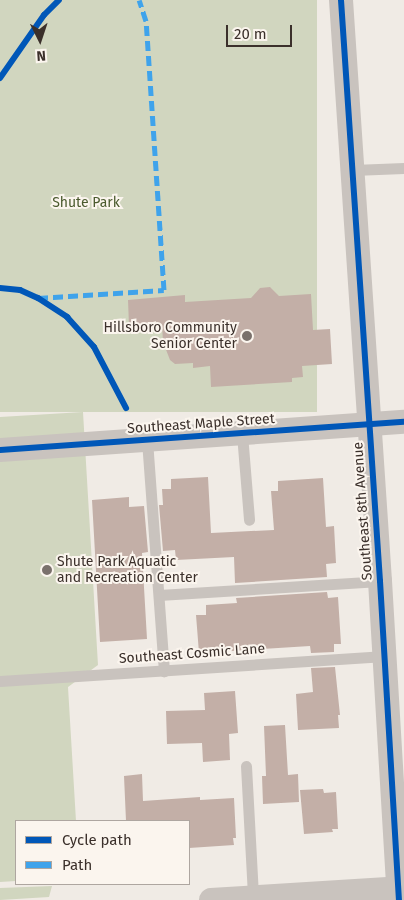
<!DOCTYPE html>
<style>
body{margin:0}
#map{position:relative;width:404px;height:900px;overflow:hidden;background:#f0ebe5;font-family:"Fira Sans",sans-serif}
div>[style]{position:absolute}
[style*='--x']{left:calc(var(--x)*1px);top:calc(var(--y)*1px);width:calc(var(--w)*1px);rotate:calc(var(--a)*1deg)}
.green>*{inset:0;background:#d1d6bf;transform-origin:0 0}
.building>*{inset:0;background:#c3afa7}
.lane>*{height:11px;margin:-5.5px;padding:0 5.5px;transform-origin:5.5px;border-radius:5.5px;background:#c9c3be}
.street>*{height:24px;margin:-12px;padding:0 12px;transform-origin:12px;border-radius:12px;background:#c9c3be}
.quiet>*{height:5px;margin-top:-2.5px;transform-origin:0;background:repeating-linear-gradient(90deg,#3fa3eb 0 10px,transparent 0 15px)}
.cycleway>*{height:6px;margin:-3px;padding:0 3px;transform-origin:3px;border-radius:3px;background:#0057b8}
.dots>*{width:14px;height:14px;translate:-50% -50%;box-sizing:border-box;border:2px solid #fbf5ee;border-radius:50%}
span{translate:-50% -50%;white-space:nowrap;text-align:center;line-height:1.15;-webkit-text-stroke:4px #fbf5ee;paint-order:stroke}
.park-label{font-size:14px;color:#4a5a2e}
.poi-label{font-size:14px;color:#3b302b}
.right{translate:-100% -50%;text-align:right}
.left{translate:0 -50%;text-align:left}
.street-label{font-size:14px;color:#3b302b}
.legend{position:absolute;left:15px;top:820px;width:175px;height:65px;box-sizing:border-box;background:#fbf5ee;border:1px solid #aea6a0;margin:0;padding:6px 9px;list-style:none;font-size:15px;color:#3b302b}
.legend li{display:flex;align-items:center;gap:10px;height:25px}
.legend b{width:25px;border:1px solid #aea6a0}
.north{position:absolute;left:15px;top:15px;width:50px;height:50px;-webkit-text-stroke:4px #fbf5ee;paint-order:stroke;rotate:176deg;font-size:14px;font-weight:700;line-height:20px;text-align:center;color:#3b302b}
.north::after{content:'';display:block;margin:auto;width:18px;height:22px;background:#3b302b;clip-path:polygon(50% 0,100% 100%,50% 72%,0 100%)}
.scale{position:absolute;left:226px;top:25px;width:66px;height:22px;box-sizing:border-box;border:2px solid #3b302b;border-top:0;padding-left:6px;font-size:15px;line-height:18px;white-space:nowrap;color:#3b302b;-webkit-text-stroke:4px #fbf5ee;paint-order:stroke}
</style>
<div id="map">
<div class="green">
<i style="left:0;top:0;width:317px;height:412px"></i>
<i style="clip-path:polygon(83px 412px,98px 665px,68px 687px,76px 821px,16px 821px,16px 881px,0 882px,0 417px)"></i>
<i style="clip-path:polygon(52px 886px,49px 897px,0 900px,0 888px)"></i>
</div>
<div class="building">
<i style="clip-path:polygon(270px 287px,279px 296px,311px 294px,313px 330px,330px 329px,332px 364px,302px 366px,303px 377px,292px 378px,292px 382px,211px 387px,210px 366px,193px 368px,193px 363px,175px 364px,170px 360px,163px 342px,162px 324px,129px 326px,128px 300px,185px 295px,185px 302px,251px 298px,260px 288px)"></i>
<i style="clip-path:polygon(208px 477px,211px 533px,274px 530px,271px 491px,278px 491px,278px 481px,323px 478px,326px 527px,334px 526px,336px 563px,326px 564px,327px 577px,235px 583px,234px 557px,176px 560px,175px 550px,163px 551px,159px 505px,163px 505px,162px 489px,171px 489px,171px 479px)"></i>
<i style="clip-path:polygon(129px 497px,129px 507px,144px 506px,148px 552px,142px 553px,147px 639px,100px 642px,92px 500px)"></i>
<i style="clip-path:polygon(327px 592px,328px 598px,338px 597px,341px 644px,334px 644px,334px 652px,311px 653px,310px 646px,199px 653px,196px 615px,206px 615px,206px 605px,237px 603px,236px 598px)"></i>
<i style="clip-path:polygon(335px 667px,340px 715px,338px 715px,339px 728px,298px 730px,296px 694px,313px 692px,311px 668px)"></i>
<i style="clip-path:polygon(235px 691px,238px 733px,229px 734px,230px 760px,203px 762px,202px 743px,167px 744px,166px 711px,205px 710px,204px 693px)"></i>
<i style="clip-path:polygon(285px 725px,288px 775px,298px 774px,299px 802px,263px 804px,262px 776px,266px 776px,264px 726px)"></i>
<i style="clip-path:polygon(142px 774px,143px 801px,200px 797px,200px 800px,234px 798px,236px 838px,233px 838px,234px 845px,189px 848px,189px 821px,126px 821px,124px 776px)"></i>
<i style="clip-path:polygon(323px 789px,324px 793px,336px 792px,338px 829px,332px 829px,333px 832px,304px 834px,300px 790px)"></i>
</div>
<div class="lane">
<i style="--x:353;--y:170;--w:51;--a:-2.2"></i>
<i style="--x:242;--y:434;--w:86;--a:85.3"></i>
<i style="--x:147;--y:440;--w:232;--a:85.8"></i>
<i style="--x:159;--y:595;--w:221;--a:-3.6"></i>
<i style="--x:0;--y:681;--w:386;--a:-3.7"></i>
<i style="--x:246;--y:766;--w:131;--a:86.9"></i>
</div>
<div class="street">
<i style="--x:341;--y:0;--w:582;--a:86.16"></i>
<i style="--x:380;--y:581;--w:320;--a:86.6"></i>
<i style="--x:0;--y:450;--w:405;--a:-4"></i>
<i style="--x:211;--y:900;--w:193;--a:-3.6"></i>
</div>
<div class="quiet">
<i style="--x:38;--y:298;--w:126;--a:-3.6"></i>
<i style="--x:164;--y:290;--w:270;--a:-93.8"></i>
<i style="--x:146;--y:21;--w:22;--a:-108"></i>
</div>
<div class="cycleway">
<i style="--x:341;--y:0;--w:582;--a:86.16"></i>
<i style="--x:380;--y:581;--w:320;--a:86.6"></i>
<i style="--x:0;--y:78;--w:77;--a:-55.1"></i>
<i style="--x:44;--y:15;--w:21;--a:-45"></i>
<i style="--x:0;--y:288;--w:20;--a:6"></i>
<i style="--x:20;--y:290;--w:20;--a:24"></i>
<i style="--x:38;--y:298;--w:35;--a:33"></i>
<i style="--x:67;--y:317;--w:40;--a:48"></i>
<i style="--x:94;--y:347;--w:69;--a:62.3"></i>
<i style="--x:0;--y:450;--w:405;--a:-4"></i>
</div>
<div class="dots">
<i style="left:247px;top:336px;background:#7a716c"></i>
<i style="left:47px;top:570px;background:#7a716c"></i>
</div>
<div class="park-label">
<span style="left:86px;top:203px">Shute Park</span>
</div>
<div class="poi-label">
<span class="right" style="left:237px;top:336px">Hillsboro Community<br>Senior Center</span>
<span class="left" style="left:57px;top:570px">Shute Park Aquatic<br>and Recreation Center</span>
</div>
<div class="street-label">
<span style="left:201px;top:424px;rotate:-4deg">Southeast Maple Street</span>
<span style="left:363px;top:511px;rotate:-94deg">Southeast 8th Avenue</span>
<span style="left:192px;top:654px;rotate:-4deg">Southeast Cosmic Lane</span>
</div>
<ul class="legend">
<li><b style="height:6px;background:#0057b8"></b>Cycle path</li>
<li><b style="height:6px;background:#3fa3eb"></b>Path</li>
</ul>
<div class="north">N</div>
<div class="scale">20 m</div>
</div>
